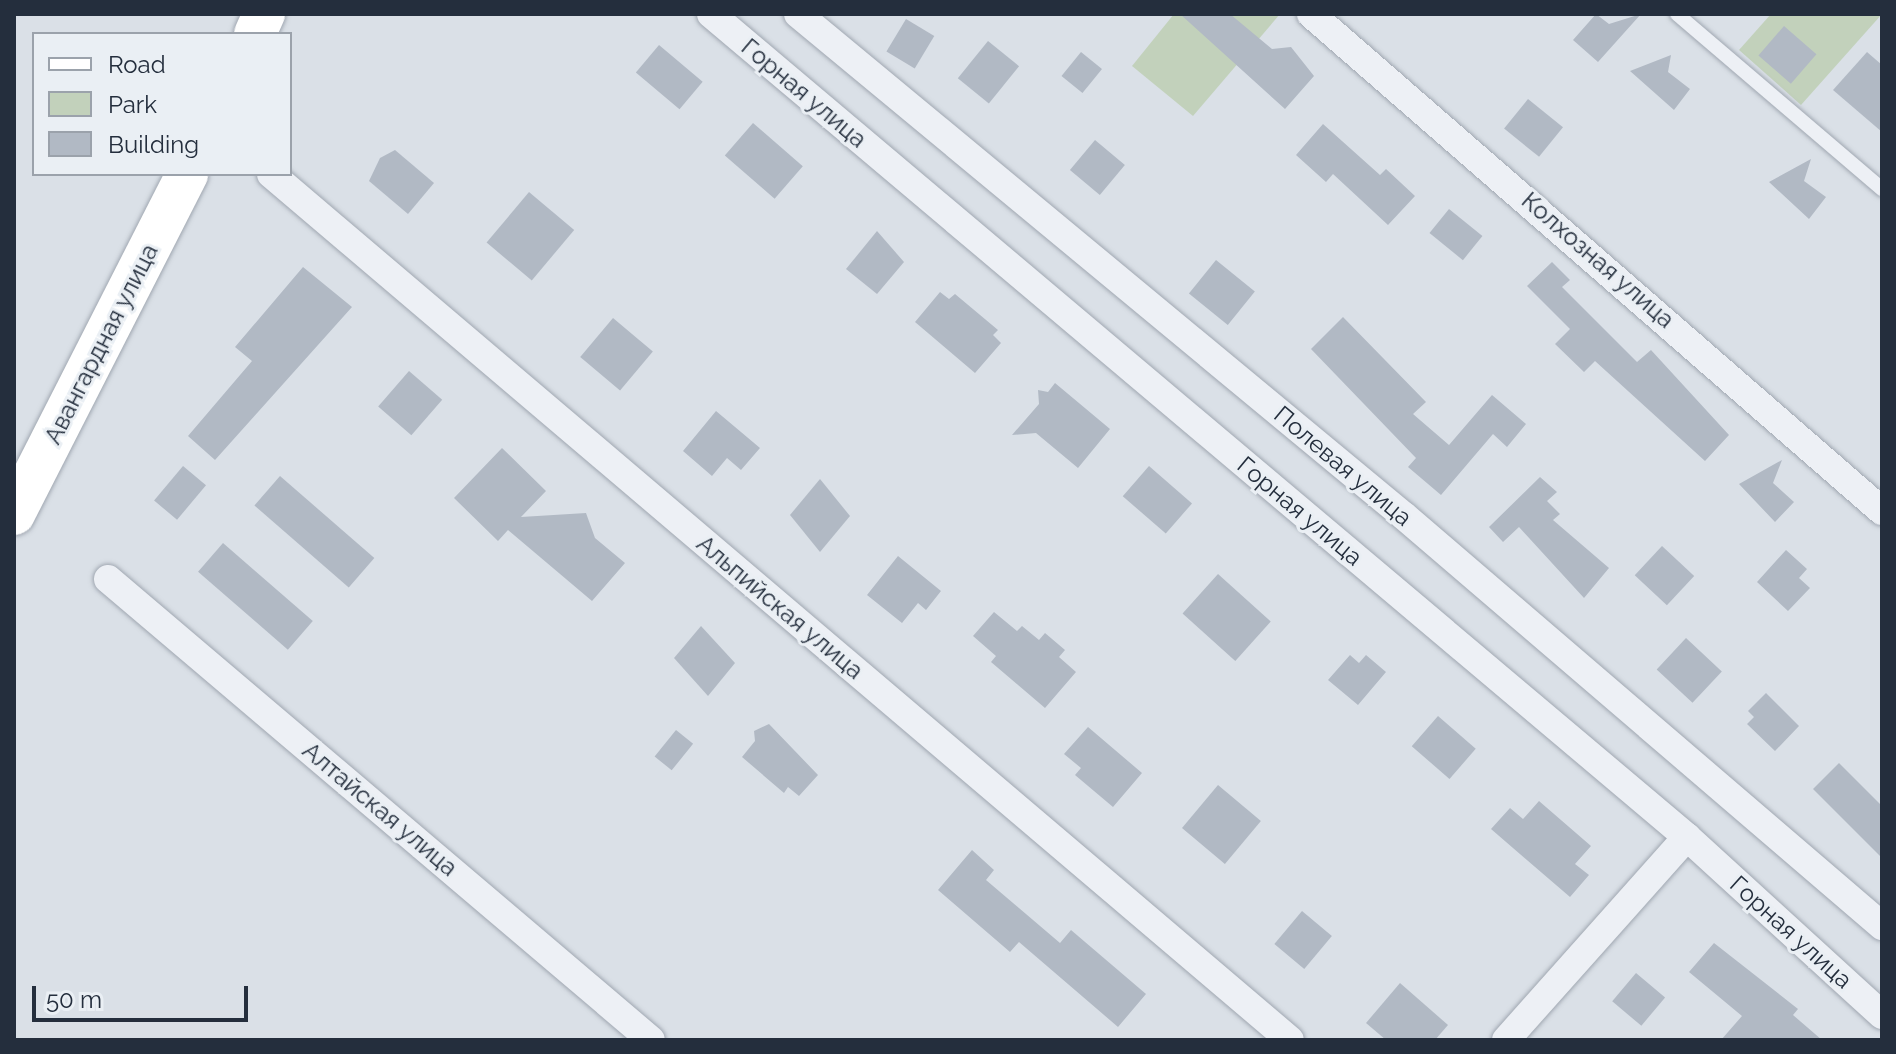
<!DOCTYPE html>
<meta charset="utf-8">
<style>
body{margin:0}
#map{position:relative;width:1896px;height:1054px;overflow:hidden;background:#dae0e7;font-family:Raleway,sans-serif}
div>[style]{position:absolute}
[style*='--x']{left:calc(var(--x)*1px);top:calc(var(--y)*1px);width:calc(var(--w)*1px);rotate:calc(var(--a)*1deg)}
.green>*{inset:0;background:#c2d1bb}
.building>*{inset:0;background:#b1b9c4;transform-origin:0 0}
.roads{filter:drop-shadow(0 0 2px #a0a7b1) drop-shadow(0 0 2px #a0a7b1)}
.lane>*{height:14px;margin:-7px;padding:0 7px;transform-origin:7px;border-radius:7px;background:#edf0f5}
.street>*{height:28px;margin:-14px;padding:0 14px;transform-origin:14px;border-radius:14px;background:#edf0f5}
.secondary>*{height:42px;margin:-21px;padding:0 21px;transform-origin:21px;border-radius:21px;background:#fff}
span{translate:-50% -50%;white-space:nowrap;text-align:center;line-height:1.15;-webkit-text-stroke:6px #eaeff4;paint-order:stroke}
.street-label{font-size:24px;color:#242e3d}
.frame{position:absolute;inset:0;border:16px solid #242e3d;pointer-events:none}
.legend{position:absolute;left:32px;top:32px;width:260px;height:144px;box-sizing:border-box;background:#eaeff4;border:2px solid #9ba2ab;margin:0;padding:10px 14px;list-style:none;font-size:24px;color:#242e3d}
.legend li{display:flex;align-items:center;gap:16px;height:40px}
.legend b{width:40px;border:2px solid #9ba2ab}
.scale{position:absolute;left:32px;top:986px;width:216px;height:36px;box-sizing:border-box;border:4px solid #242e3d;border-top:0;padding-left:10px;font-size:24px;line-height:28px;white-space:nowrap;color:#242e3d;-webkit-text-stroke:6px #eaeff4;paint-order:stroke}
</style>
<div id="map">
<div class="green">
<i style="clip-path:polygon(1174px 14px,1280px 14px,1193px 116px,1132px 66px)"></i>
<i style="clip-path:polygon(1771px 14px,1882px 14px,1801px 105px,1739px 50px)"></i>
</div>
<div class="building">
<i style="clip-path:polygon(1180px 14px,1230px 14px,1272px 49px,1291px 47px,1314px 76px,1285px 109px)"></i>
<i style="clip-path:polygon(1596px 14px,1609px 24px,1641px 14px,1598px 62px,1573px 40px)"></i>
<i style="left:906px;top:19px;width:33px;height:38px;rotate:31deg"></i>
<i style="left:1784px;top:26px;width:43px;height:39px;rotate:41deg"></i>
<i style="left:988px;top:41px;width:40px;height:48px;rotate:39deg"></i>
<i style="left:659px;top:45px;width:57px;height:36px;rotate:40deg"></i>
<i style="left:1081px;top:52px;width:27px;height:31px;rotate:39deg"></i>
<i style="clip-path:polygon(1867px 52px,1882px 65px,1882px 132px,1833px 90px)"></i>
<i style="clip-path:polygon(1671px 55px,1668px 72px,1690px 89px,1674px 110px,1630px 71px)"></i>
<i style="left:1528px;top:99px;width:45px;height:38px;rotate:39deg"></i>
<i style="left:753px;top:123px;width:66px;height:43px;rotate:41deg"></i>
<i style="clip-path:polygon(1323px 124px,1380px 175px,1386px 169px,1415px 196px,1388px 225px,1333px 174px,1326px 182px,1296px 155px)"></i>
<i style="left:1095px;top:140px;width:39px;height:39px;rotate:40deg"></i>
<i style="clip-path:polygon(395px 150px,434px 183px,408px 214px,369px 181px,380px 158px)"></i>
<i style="clip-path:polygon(1811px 159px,1804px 181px,1826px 197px,1809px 219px,1769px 182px)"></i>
<i style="left:529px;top:192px;width:59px;height:66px;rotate:40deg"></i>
<i style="left:1449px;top:209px;width:43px;height:31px;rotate:39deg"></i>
<i style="clip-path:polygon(877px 231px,904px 262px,877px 294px,846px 269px)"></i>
<i style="left:1216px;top:260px;width:50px;height:43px;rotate:39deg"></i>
<i style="clip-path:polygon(1552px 262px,1570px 280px,1562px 287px,1637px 362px,1651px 350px,1729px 435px,1705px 461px,1595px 361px,1584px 372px,1555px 344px,1570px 329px,1527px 286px)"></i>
<i style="clip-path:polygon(303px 267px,352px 307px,215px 460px,188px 436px,252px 361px,235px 347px)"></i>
<i style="clip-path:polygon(940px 292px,949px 299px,955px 294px,998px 330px,993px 335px,1001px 343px,975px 373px,915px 322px)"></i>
<i style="clip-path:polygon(1343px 317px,1426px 402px,1413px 414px,1449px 445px,1492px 395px,1526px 424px,1507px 447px,1493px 434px,1441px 495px,1408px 467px,1416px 458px,1311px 349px)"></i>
<i style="left:613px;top:318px;width:52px;height:51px;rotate:40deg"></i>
<i style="left:409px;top:371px;width:44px;height:47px;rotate:41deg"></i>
<i style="clip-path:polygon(1055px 383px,1110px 429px,1078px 468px,1036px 433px,1012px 435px,1039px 404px,1038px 390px,1048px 392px)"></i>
<i style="clip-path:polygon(716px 411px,760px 448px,741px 470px,727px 458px,712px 476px,683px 451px)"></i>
<i style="clip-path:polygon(502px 448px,546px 491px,521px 517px,586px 513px,595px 538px,625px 563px,592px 601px,508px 530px,498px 541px,454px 498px)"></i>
<i style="clip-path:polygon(1782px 460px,1773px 483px,1794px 502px,1775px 522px,1739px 484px)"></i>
<i style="left:183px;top:466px;width:30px;height:45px;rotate:40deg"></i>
<i style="left:1149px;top:466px;width:57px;height:40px;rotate:41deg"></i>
<i style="left:280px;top:476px;width:125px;height:39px;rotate:41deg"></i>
<i style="clip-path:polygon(1540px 477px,1557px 492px,1547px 501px,1560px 514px,1553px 520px,1609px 568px,1584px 598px,1519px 527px,1503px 542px,1489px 527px)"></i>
<i style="clip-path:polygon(820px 479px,850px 516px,820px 552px,790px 515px)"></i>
<i style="left:223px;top:543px;width:119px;height:38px;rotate:41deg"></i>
<i style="left:1662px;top:546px;width:44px;height:40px;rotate:43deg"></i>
<i style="clip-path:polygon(1786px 550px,1807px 569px,1799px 578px,1810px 588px,1788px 611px,1757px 582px)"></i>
<i style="clip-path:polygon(898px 556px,941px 591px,926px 610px,918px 603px,902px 623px,867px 595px)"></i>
<i style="left:1218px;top:574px;width:71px;height:53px;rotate:42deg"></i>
<i style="clip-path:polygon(994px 612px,1017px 631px,1022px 626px,1039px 640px,1045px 633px,1065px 650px,1059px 657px,1076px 672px,1045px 708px,991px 662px,996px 656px,973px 636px)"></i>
<i style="clip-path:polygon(701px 626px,735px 663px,708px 696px,674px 658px)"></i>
<i style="left:1686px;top:638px;width:49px;height:43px;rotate:43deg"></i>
<i style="clip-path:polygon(1350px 655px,1359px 663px,1366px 655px,1386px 672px,1358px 705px,1328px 680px)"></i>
<i style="clip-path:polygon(1766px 693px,1799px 726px,1775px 751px,1747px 724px,1754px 717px,1748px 711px)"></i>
<i style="left:1438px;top:716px;width:50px;height:40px;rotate:41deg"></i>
<i style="clip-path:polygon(769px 724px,818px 775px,799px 796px,788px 787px,784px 793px,742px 757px,755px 741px,754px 731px)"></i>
<i style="clip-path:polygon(1088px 727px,1142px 773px,1113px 807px,1075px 775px,1081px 768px,1064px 754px)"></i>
<i style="left:676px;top:730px;width:22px;height:34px;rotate:39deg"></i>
<i style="clip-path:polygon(1839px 763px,1882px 806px,1882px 858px,1813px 789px)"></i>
<i style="left:1218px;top:785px;width:56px;height:56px;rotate:40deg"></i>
<i style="clip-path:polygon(1539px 801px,1591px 846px,1575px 864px,1589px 875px,1570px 897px,1491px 829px,1510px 808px,1523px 819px)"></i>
<i style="clip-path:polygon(972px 850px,994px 870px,986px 880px,1060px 943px,1071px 930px,1146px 994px,1118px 1027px,1019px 942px,1010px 952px,938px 890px)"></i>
<i style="left:1302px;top:911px;width:39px;height:43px;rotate:40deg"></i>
<i style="clip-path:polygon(1714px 943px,1798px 1009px,1793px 1015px,1822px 1040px,1721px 1040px,1742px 1016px,1689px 972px)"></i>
<i style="left:1636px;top:973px;width:38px;height:37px;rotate:40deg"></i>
<i style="clip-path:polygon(1400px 983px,1448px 1025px,1435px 1040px,1386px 1040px,1366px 1023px)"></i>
</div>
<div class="roads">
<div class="lane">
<i style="--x:1677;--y:14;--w:270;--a:40.5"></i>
</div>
<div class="street">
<i style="--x:711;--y:14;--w:1277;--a:40.14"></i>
<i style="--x:1687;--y:837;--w:264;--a:42.4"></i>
<i style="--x:798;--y:14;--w:787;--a:39.64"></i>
<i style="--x:1404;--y:516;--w:630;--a:40.62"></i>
<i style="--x:1311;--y:14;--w:757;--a:41.04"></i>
<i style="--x:271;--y:174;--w:1337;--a:40.36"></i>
<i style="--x:108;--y:579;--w:712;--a:40.33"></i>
<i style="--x:1506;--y:1040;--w:272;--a:-48.3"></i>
</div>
<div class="secondary">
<i style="--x:255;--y:34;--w:22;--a:-66"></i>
<i style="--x:14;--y:514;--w:381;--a:-63"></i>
</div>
</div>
<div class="street-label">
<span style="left:804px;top:93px;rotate:40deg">Горная улица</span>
<span style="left:1598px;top:260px;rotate:41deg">Колхозная улица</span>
<span style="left:101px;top:344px;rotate:-63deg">Авангардная улица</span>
<span style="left:1343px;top:466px;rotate:40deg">Полевая улица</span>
<span style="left:1300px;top:511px;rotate:40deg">Горная улица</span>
<span style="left:780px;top:607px;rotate:40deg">Альпийская улица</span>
<span style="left:380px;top:809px;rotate:40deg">Алтайская улица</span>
<span style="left:1791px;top:932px;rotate:42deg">Горная улица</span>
</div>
<div class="frame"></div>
<ul class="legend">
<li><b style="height:10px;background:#fff"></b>Road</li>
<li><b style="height:22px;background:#c2d1bb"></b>Park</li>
<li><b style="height:22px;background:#b1b9c4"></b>Building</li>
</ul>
<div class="scale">50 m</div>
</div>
